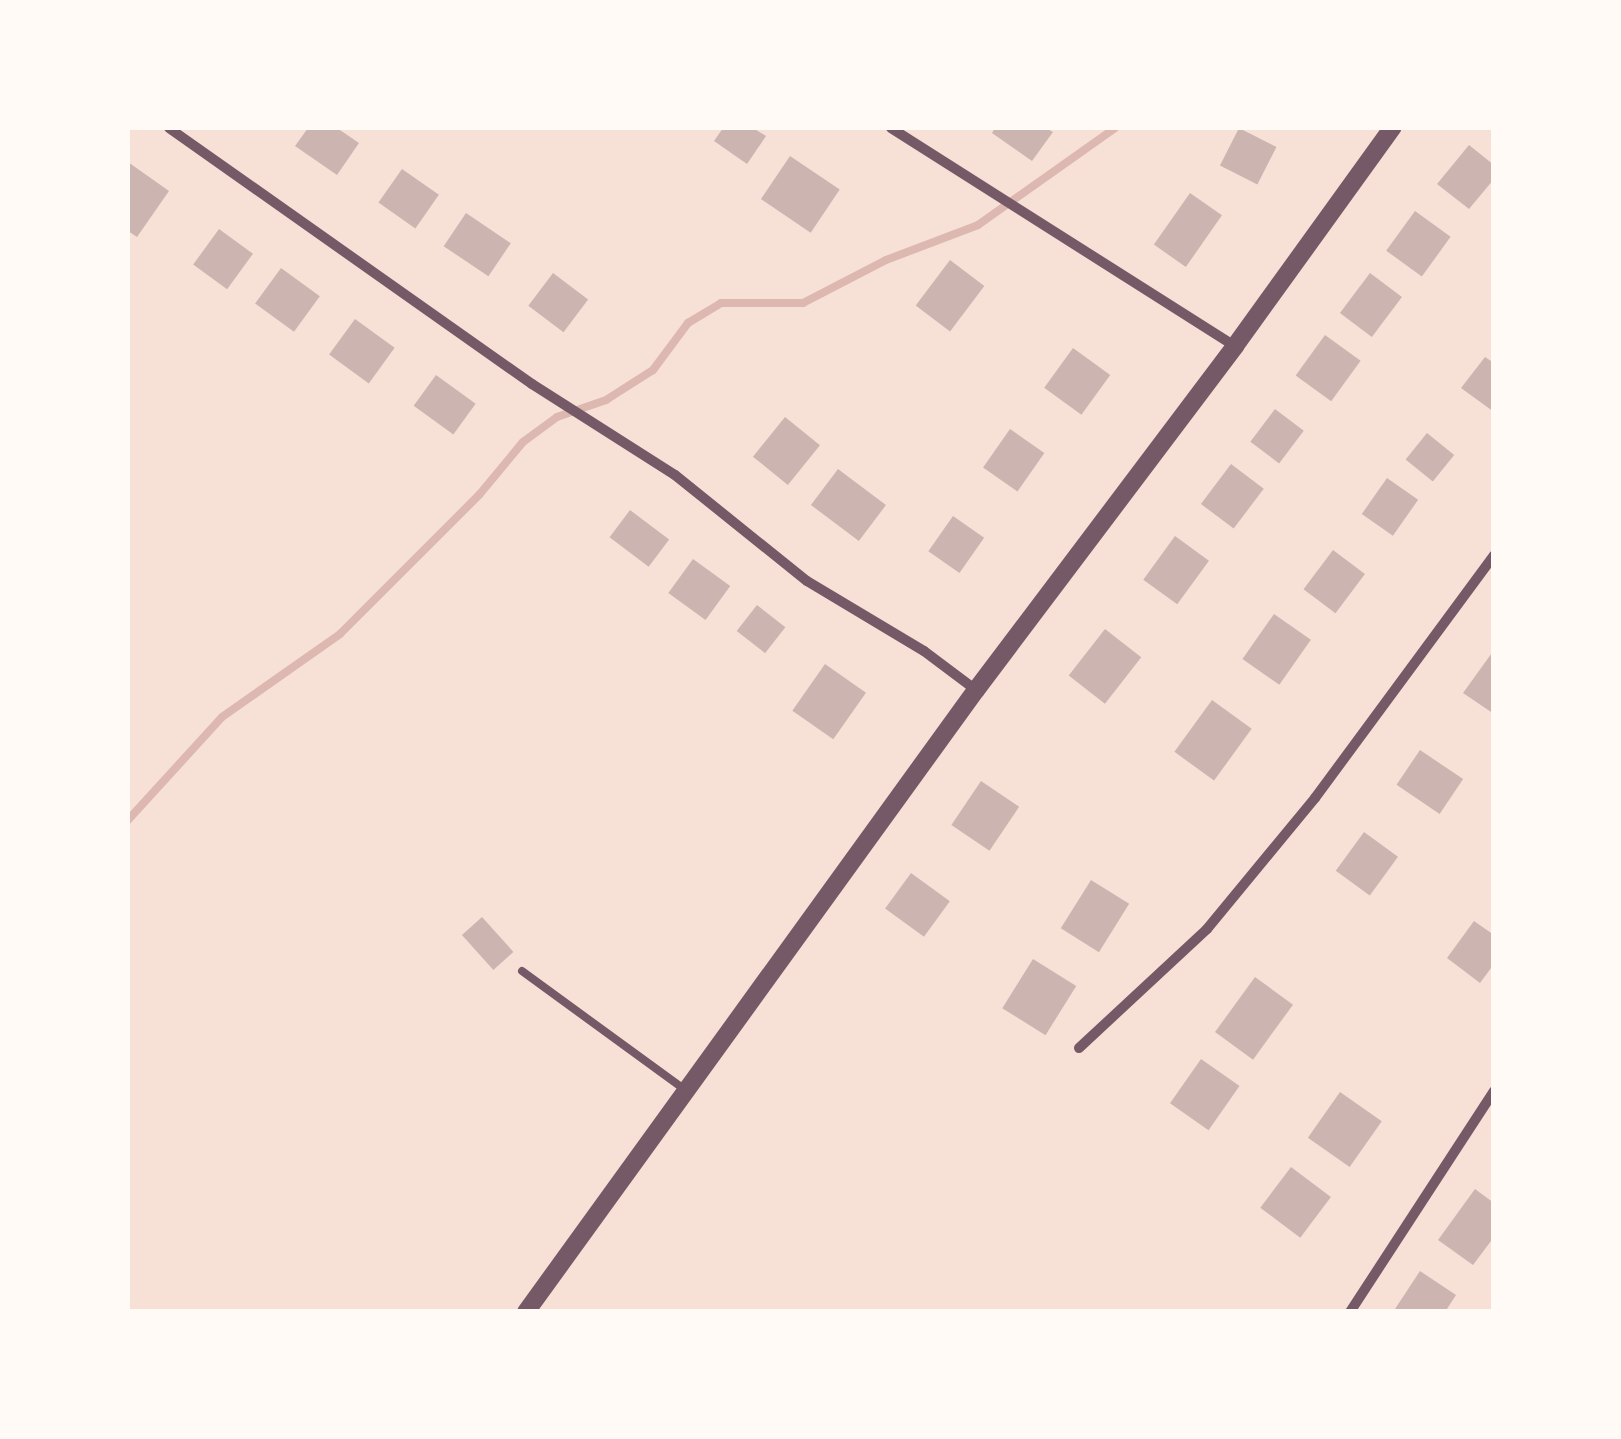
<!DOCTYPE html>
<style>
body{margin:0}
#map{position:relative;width:1621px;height:1439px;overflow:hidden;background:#f7e1d7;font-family:Helvetica,sans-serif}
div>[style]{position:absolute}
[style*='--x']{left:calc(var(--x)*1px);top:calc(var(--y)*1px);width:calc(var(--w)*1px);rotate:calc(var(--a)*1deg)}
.stream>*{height:8px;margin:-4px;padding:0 4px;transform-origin:4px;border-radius:4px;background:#dcb8b0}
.building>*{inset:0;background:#ccb4b1;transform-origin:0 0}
.service>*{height:8px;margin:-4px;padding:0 4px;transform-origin:4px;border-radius:4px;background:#755966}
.minor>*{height:10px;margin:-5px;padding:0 5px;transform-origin:5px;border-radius:5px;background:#755966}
.tertiary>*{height:18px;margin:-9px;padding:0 9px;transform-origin:9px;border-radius:9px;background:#755966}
span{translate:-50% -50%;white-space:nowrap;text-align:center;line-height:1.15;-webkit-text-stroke:9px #fffaf5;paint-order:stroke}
.frame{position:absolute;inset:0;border:130px solid #fffaf5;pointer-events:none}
</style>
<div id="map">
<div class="stream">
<i style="--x:128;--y:820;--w:139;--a:-47.6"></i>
<i style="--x:222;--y:717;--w:144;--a:-35.1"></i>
<i style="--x:340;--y:634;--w:197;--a:-45"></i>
<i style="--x:479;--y:495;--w:69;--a:-50.3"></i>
<i style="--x:523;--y:442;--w:42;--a:-36.3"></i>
<i style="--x:557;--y:417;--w:52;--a:-19.1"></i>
<i style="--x:606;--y:400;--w:56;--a:-32.6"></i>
<i style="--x:653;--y:370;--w:59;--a:-53.3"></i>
<i style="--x:688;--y:323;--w:39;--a:-31"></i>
<i style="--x:721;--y:303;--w:82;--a:0"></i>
<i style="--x:803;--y:303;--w:93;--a:-27.4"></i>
<i style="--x:886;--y:260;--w:98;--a:-20.8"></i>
<i style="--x:978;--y:225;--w:168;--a:-35.3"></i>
</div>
<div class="building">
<i style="clip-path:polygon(308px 128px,337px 128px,359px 143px,337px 175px,295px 146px)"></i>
<i style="clip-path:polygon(723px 128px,753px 128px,766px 136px,747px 164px,714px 141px)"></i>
<i style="clip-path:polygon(995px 128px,1046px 128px,1053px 132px,1032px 161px,992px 133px)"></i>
<i style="left:1239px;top:128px;width:42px;height:42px;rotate:27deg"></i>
<i style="clip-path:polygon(1469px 145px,1494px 165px,1494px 179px,1469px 209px,1437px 184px)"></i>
<i style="left:790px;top:156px;width:60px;height:52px;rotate:34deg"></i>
<i style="clip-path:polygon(128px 162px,169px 191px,137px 237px,128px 231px)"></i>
<i style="left:402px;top:169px;width:45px;height:41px;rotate:35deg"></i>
<i style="left:1190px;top:193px;width:39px;height:63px;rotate:35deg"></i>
<i style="left:1415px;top:211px;width:44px;height:49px;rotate:36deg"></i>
<i style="left:466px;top:213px;width:54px;height:40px;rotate:34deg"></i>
<i style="left:219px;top:229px;width:42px;height:44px;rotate:36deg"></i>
<i style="left:950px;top:260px;width:43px;height:57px;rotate:37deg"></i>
<i style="left:281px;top:268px;width:48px;height:44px;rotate:36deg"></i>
<i style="left:553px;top:273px;width:44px;height:41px;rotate:37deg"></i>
<i style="left:1370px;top:273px;width:40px;height:50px;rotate:37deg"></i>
<i style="left:355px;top:319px;width:49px;height:44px;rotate:36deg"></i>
<i style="left:1325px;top:335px;width:44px;height:50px;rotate:36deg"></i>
<i style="left:1073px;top:348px;width:46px;height:49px;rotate:36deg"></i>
<i style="clip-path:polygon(1485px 357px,1494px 363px,1494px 412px,1461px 388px)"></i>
<i style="left:436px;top:375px;width:49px;height:38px;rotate:36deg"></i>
<i style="left:1275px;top:409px;width:36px;height:41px;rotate:37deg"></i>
<i style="left:785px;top:417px;width:45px;height:51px;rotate:39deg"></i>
<i style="left:1010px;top:429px;width:42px;height:47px;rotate:35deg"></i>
<i style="left:1427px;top:433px;width:35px;height:34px;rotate:39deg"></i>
<i style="left:1231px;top:464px;width:41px;height:50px;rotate:37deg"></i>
<i style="left:838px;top:469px;width:60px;height:45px;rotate:37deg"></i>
<i style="left:1387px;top:478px;width:38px;height:44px;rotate:35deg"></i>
<i style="left:630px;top:510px;width:49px;height:34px;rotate:37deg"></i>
<i style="left:953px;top:516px;width:38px;height:43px;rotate:35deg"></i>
<i style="left:1175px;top:536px;width:42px;height:54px;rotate:36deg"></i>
<i style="left:1333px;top:550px;width:40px;height:49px;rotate:37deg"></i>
<i style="left:693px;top:559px;width:46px;height:42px;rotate:36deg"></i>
<i style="left:757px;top:605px;width:36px;height:33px;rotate:38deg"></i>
<i style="left:1274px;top:614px;width:45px;height:55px;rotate:35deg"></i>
<i style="left:1105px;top:629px;width:46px;height:59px;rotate:38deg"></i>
<i style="clip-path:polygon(1494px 650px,1494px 714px,1463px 693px)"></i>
<i style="left:825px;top:664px;width:50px;height:57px;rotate:35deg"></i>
<i style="left:1212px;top:700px;width:49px;height:64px;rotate:36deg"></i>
<i style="left:1420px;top:750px;width:52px;height:42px;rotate:34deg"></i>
<i style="left:981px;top:781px;width:46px;height:53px;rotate:34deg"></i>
<i style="left:1364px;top:832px;width:42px;height:48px;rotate:36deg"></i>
<i style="left:911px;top:873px;width:48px;height:44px;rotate:36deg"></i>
<i style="left:1091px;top:880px;width:45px;height:57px;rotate:32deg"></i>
<i style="left:482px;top:917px;width:47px;height:27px;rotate:48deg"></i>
<i style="clip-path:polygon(1474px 921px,1494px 935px,1494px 964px,1480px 983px,1447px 958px)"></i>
<i style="left:1033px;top:959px;width:51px;height:58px;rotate:32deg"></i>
<i style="left:1255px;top:977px;width:47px;height:68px;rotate:36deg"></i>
<i style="left:1201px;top:1059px;width:47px;height:54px;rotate:35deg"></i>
<i style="left:1340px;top:1092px;width:51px;height:56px;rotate:35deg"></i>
<i style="left:1291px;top:1167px;width:50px;height:51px;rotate:37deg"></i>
<i style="clip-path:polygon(1475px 1189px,1494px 1203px,1494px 1237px,1473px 1265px,1438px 1240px)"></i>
<i style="clip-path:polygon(1420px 1271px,1456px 1295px,1445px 1312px,1393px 1312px)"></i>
</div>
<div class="service">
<i style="--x:522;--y:971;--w:200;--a:36.1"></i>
</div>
<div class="minor">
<i style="--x:169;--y:128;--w:444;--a:35.2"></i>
<i style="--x:532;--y:384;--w:169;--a:32.5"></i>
<i style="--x:675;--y:475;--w:169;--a:38.8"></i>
<i style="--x:807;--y:581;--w:136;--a:30.9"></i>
<i style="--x:924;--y:651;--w:65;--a:36.9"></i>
<i style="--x:891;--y:128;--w:407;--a:32.4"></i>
<i style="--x:1079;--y:1048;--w:175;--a:-42.9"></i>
<i style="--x:1207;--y:929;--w:170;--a:-50.5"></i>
<i style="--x:1315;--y:798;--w:302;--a:-53.6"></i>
<i style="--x:1350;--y:1312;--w:264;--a:-56.9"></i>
</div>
<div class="tertiary">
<i style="--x:526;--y:1312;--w:768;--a:-54.12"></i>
<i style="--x:976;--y:690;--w:431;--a:-53"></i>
<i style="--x:1235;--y:346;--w:269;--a:-54.2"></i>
</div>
<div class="frame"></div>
</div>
